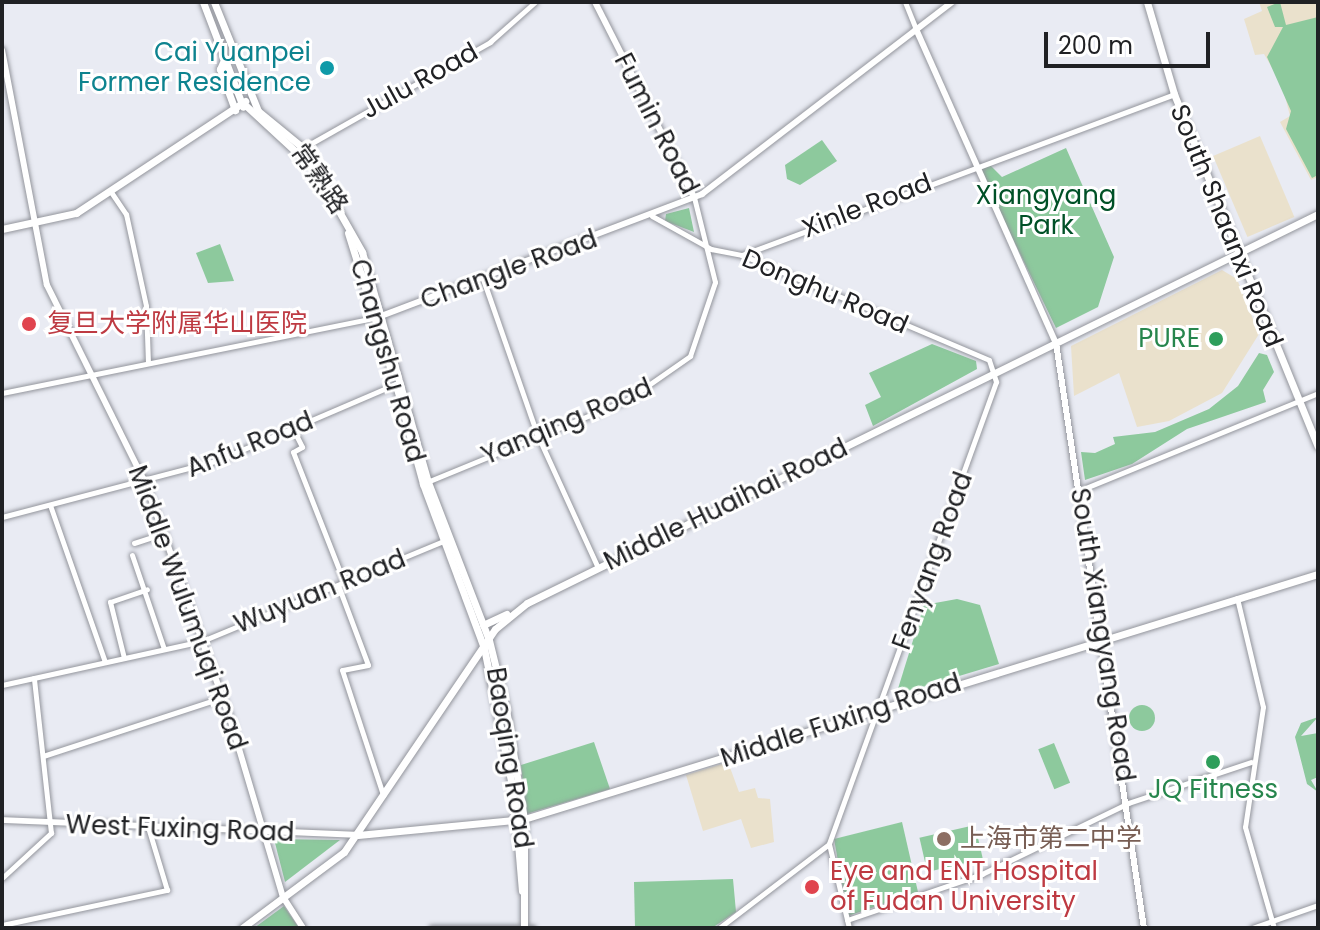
<!DOCTYPE html>
<meta charset="utf-8">
<style>
body{margin:0}
#map{position:relative;width:1320px;height:930px;overflow:hidden;background:#e9ebf3;font-family:Poppins,"Noto Sans SC",sans-serif}
div>[style]{position:absolute}
[style*='--x']{left:calc(var(--x)*1px);top:calc(var(--y)*1px);width:calc(var(--w)*1px);rotate:calc(var(--a)*1deg)}
.commercial>*{inset:0;background:#eae1cc;transform-origin:0 0}
.green>*{inset:0;background:#8dc99d;transform-origin:0 0}
.round{border-radius:50%}
.roads{filter:drop-shadow(0 0 2px #93959c) drop-shadow(0 0 2px #93959c)}
.minor>*{height:5px;margin:-2.5px;padding:0 2.5px;transform-origin:2.5px;border-radius:2.5px;background:#fff}
.tertiary>*{height:6px;margin:-3px;padding:0 3px;transform-origin:3px;border-radius:3px;background:#fff}
.secondary>*{height:7px;margin:-3.5px;padding:0 3.5px;transform-origin:3.5px;border-radius:3.5px;background:#fff}
.dots>*{width:22px;height:22px;translate:-50% -50%;box-sizing:border-box;border:4px solid #fff;border-radius:50%}
span{translate:-50% -50%;white-space:nowrap;text-align:center;line-height:1.15;-webkit-text-stroke:6px #fff;paint-order:stroke}
.culture-label{font-size:26px;color:#0d838f}
.right{translate:-100% -50%;text-align:right}
.street-label{font-size:26px;color:#202124}
.park-label{font-size:26px;color:#005127}
.health-label{font-size:26px;color:#be3a42}
.left{translate:0 -50%;text-align:left}
.leisure-label{font-size:26px;color:#27864d}
.education-label{font-size:26px;color:#785e54}
.frame{position:absolute;inset:0;border:4px solid #202124;pointer-events:none}
.scale{position:absolute;left:1044px;top:32px;width:166px;height:36px;box-sizing:border-box;border:4px solid #202124;border-top:0;padding-left:10px;font-size:24px;line-height:28px;white-space:nowrap;color:#202124;-webkit-text-stroke:6px #fff;paint-order:stroke}
</style>
<div id="map">
<div class="commercial">
<i style="clip-path:polygon(1259px 2px,1318px 2px,1318px 177px,1311px 180px,1280px 122px,1290px 116px,1282px 85px,1264px 54px,1255px 55px,1244px 19px,1262px 11px)"></i>
<i style="left:1260px;top:136px;width:88px;height:51px;rotate:67deg"></i>
<i style="clip-path:polygon(1222px 270px,1237px 279px,1259px 334px,1222px 393px,1169px 421px,1137px 427px,1119px 373px,1074px 396px,1071px 346px)"></i>
<i style="clip-path:polygon(728px 762px,739px 792px,755px 788px,758px 798px,770px 799px,774px 842px,751px 848px,741px 819px,703px 831px,686px 775px)"></i>
</div>
<div class="green">
<i style="clip-path:polygon(1280px 2px,1286px 25px,1318px 17px,1318px 175px,1312px 178px,1286px 129px,1291px 111px,1267px 57px,1283px 27px,1275px 27px,1267px 7px)"></i>
<i style="clip-path:polygon(822px 140px,837px 161px,800px 185px,787px 179px,785px 165px)"></i>
<i style="clip-path:polygon(1066px 148px,1114px 257px,1098px 307px,1056px 328px,980px 171px,989px 164px,1002px 177px)"></i>
<i style="clip-path:polygon(689px 208px,694px 232px,665px 221px,666px 214px)"></i>
<i style="clip-path:polygon(220px 244px,234px 281px,208px 283px,196px 253px)"></i>
<i style="clip-path:polygon(932px 344px,976px 361px,977px 369px,873px 426px,865px 405px,881px 397px,869px 373px)"></i>
<i style="clip-path:polygon(1259px 353px,1267px 355px,1274px 372px,1263px 390px,1266px 402px,1187px 429px,1132px 464px,1085px 480px,1081px 452px,1095px 453px,1115px 444px,1113px 437px,1155px 432px,1209px 409px,1238px 386px)"></i>
<i style="clip-path:polygon(957px 599px,980px 605px,999px 664px,896px 695px,924px 605px)"></i>
<i class="round" style="left:1129px;top:705px;width:26px;height:26px"></i>
<i style="clip-path:polygon(1318px 717px,1301px 736px,1318px 733px,1318px 777px,1311px 780px,1318px 792px,1307px 784px,1295px 737px,1301px 723px)"></i>
<i style="clip-path:polygon(594px 742px,610px 789px,526px 814px,521px 765px)"></i>
<i style="left:1054px;top:743px;width:43px;height:17px;rotate:68deg"></i>
<i style="clip-path:polygon(902px 822px,918px 892px,848px 916px,834px 839px)"></i>
<i style="left:975px;top:825px;width:35px;height:57px;rotate:77deg"></i>
<i style="clip-path:polygon(274px 839px,340px 840px,285px 882px)"></i>
<i style="clip-path:polygon(733px 879px,736px 912px,712px 928px,635px 928px,634px 882px)"></i>
<i style="clip-path:polygon(284px 906px,299px 928px,254px 928px)"></i>
</div>
<div class="roads">
<div class="minor">
<i style="--x:905;--y:2;--w:29;--a:68"></i>
<i style="--x:303;--y:148;--w:215;--a:-29.5"></i>
<i style="--x:490;--y:42;--w:60;--a:-41.6"></i>
<i style="--x:111;--y:192;--w:27;--a:56"></i>
<i style="--x:126;--y:214;--w:94;--a:77.7"></i>
<i style="--x:146;--y:306;--w:57;--a:88"></i>
<i style="--x:652;--y:216;--w:68;--a:29.2"></i>
<i style="--x:711;--y:249;--w:32;--a:11"></i>
<i style="--x:742;--y:255;--w:268;--a:23"></i>
<i style="--x:989;--y:360;--w:23;--a:72"></i>
<i style="--x:996;--y:382;--w:491;--a:109.9"></i>
<i style="--x:829;--y:844;--w:138;--a:142.6"></i>
<i style="--x:742;--y:255;--w:461;--a:-20.4"></i>
<i style="--x:483;--y:279;--w:164;--a:70.8"></i>
<i style="--x:537;--y:434;--w:147;--a:65.5"></i>
<i style="--x:2;--y:393;--w:380;--a:-11.4"></i>
<i style="--x:293;--y:429;--w:20;--a:63"></i>
<i style="--x:302;--y:447;--w:10;--a:151"></i>
<i style="--x:293;--y:452;--w:140;--a:68.6"></i>
<i style="--x:427;--y:482;--w:216;--a:-22.3"></i>
<i style="--x:627;--y:400;--w:77;--a:-34.9"></i>
<i style="--x:690;--y:356;--w:78;--a:-71.3"></i>
<i style="--x:715;--y:282;--w:88;--a:-103.9"></i>
<i style="--x:1078;--y:491;--w:259;--a:-22.2"></i>
<i style="--x:50;--y:505;--w:166;--a:70.7"></i>
<i style="--x:2;--y:517;--w:221;--a:-14.7"></i>
<i style="--x:216;--y:461;--w:198;--a:-23.2"></i>
<i style="--x:134;--y:543;--w:32;--a:-18"></i>
<i style="--x:132;--y:555;--w:99;--a:71.2"></i>
<i style="--x:338;--y:585;--w:85;--a:69.4"></i>
<i style="--x:368;--y:665;--w:26;--a:169"></i>
<i style="--x:342;--y:670;--w:132;--a:71.8"></i>
<i style="--x:1237;--y:598;--w:112;--a:76.6"></i>
<i style="--x:1263;--y:707;--w:121;--a:98.5"></i>
<i style="--x:1245;--y:827;--w:105;--a:74"></i>
<i style="--x:124;--y:658;--w:58;--a:-104"></i>
<i style="--x:110;--y:602;--w:39;--a:-19"></i>
<i style="--x:2;--y:685;--w:205;--a:-12.4"></i>
<i style="--x:202;--y:641;--w:262;--a:-22.5"></i>
<i style="--x:43;--y:756;--w:189;--a:-18.1"></i>
<i style="--x:829;--y:844;--w:86;--a:76.6"></i>
<i style="--x:2;--y:878;--w:67;--a:-42.6"></i>
<i style="--x:51;--y:833;--w:156;--a:-96.3"></i>
<i style="--x:847;--y:920;--w:143;--a:-18.8"></i>
<i style="--x:982;--y:874;--w:162;--a:-25.9"></i>
<i style="--x:1128;--y:803;--w:130;--a:-18.4"></i>
<i style="--x:2;--y:925;--w:169;--a:-12"></i>
<i style="--x:167;--y:890;--w:66;--a:-106.8"></i>
<i style="--x:431;--y:928;--w:102;--a:0"></i>
<i style="--x:1252;--y:928;--w:70;--a:-19.2"></i>
</div>
<div class="tertiary">
<i style="--x:595;--y:2;--w:219;--a:63.1"></i>
<i style="--x:916;--y:29;--w:344;--a:66"></i>
<i style="--x:1056;--y:343;--w:592;--a:81.45"></i>
<i style="--x:2;--y:50;--w:239;--a:79.2"></i>
<i style="--x:47;--y:285;--w:220;--a:63.6"></i>
<i style="--x:145;--y:482;--w:248;--a:70.2"></i>
<i style="--x:229;--y:715;--w:190;--a:73.5"></i>
<i style="--x:283;--y:897;--w:37;--a:57"></i>
<i style="--x:376;--y:318;--w:349;--a:-20.8"></i>
<i style="--x:702;--y:194;--w:315;--a:-37.5"></i>
<i style="--x:2;--y:820;--w:356;--a:2.4"></i>
</div>
<div class="secondary">
<i style="--x:203;--y:2;--w:112;--a:69.1"></i>
<i style="--x:214;--y:2;--w:118;--a:68"></i>
<i style="--x:258;--y:111;--w:58;--a:39.4"></i>
<i style="--x:303;--y:148;--w:120;--a:60.4"></i>
<i style="--x:362;--y:252;--w:239;--a:74"></i>
<i style="--x:428;--y:482;--w:169;--a:68.9"></i>
<i style="--x:489;--y:640;--w:71;--a:76.2"></i>
<i style="--x:506;--y:709;--w:111;--a:80.7"></i>
<i style="--x:524;--y:819;--w:109;--a:90"></i>
<i style="--x:1147;--y:2;--w:96;--a:73.6"></i>
<i style="--x:1174;--y:94;--w:380;--a:67.8"></i>
<i style="--x:224;--y:60;--w:10;--a:114"></i>
<i style="--x:220;--y:69;--w:44;--a:69.9"></i>
<i style="--x:243;--y:103;--w:88;--a:42.7"></i>
<i style="--x:2;--y:229;--w:76;--a:-12.2"></i>
<i style="--x:76;--y:213;--w:203;--a:-33.5"></i>
<i style="--x:348;--y:233;--w:144;--a:72.6"></i>
<i style="--x:396;--y:385;--w:103;--a:74.7"></i>
<i style="--x:423;--y:484;--w:175;--a:69.6"></i>
<i style="--x:484;--y:648;--w:151;--a:78.5"></i>
<i style="--x:514;--y:796;--w:95;--a:85.2"></i>
<i style="--x:483;--y:625;--w:26;--a:-25"></i>
<i style="--x:358;--y:835;--w:167;--a:-5.5"></i>
<i style="--x:524;--y:819;--w:831;--a:-17.15"></i>
<i style="--x:242;--y:928;--w:127;--a:-36.7"></i>
<i style="--x:344;--y:852;--w:269;--a:-55.9"></i>
<i style="--x:495;--y:629;--w:41;--a:-39.1"></i>
<i style="--x:527;--y:603;--w:881;--a:-26.19"></i>
</div>
</div>
<div class="dots">
<i style="left:327px;top:68px;background:#0f9aa8"></i>
<i style="left:29px;top:324px;background:#e0444e"></i>
<i style="left:1216px;top:339px;background:#2e9e5b"></i>
<i style="left:1213px;top:762px;background:#2e9e5b"></i>
<i style="left:944px;top:839px;background:#8d6e63"></i>
<i style="left:812px;top:887px;background:#e0444e"></i>
</div>
<div class="culture-label">
<span class="right" style="left:311px;top:68px">Cai Yuanpei<br>Former Residence</span>
</div>
<div class="street-label">
<span style="left:420px;top:81px;rotate:-29deg">Julu Road</span>
<span style="left:656px;top:124px;rotate:63deg">Fumin Road</span>
<span style="left:319px;top:179px;rotate:55deg">常熟路</span>
<span style="left:867px;top:206px;rotate:-21deg">Xinle Road</span>
<span style="left:1226px;top:226px;rotate:68deg">South Shaanxi Road</span>
<span style="left:509px;top:270px;rotate:-20deg">Changle Road</span>
<span style="left:825px;top:292px;rotate:23deg">Donghu Road</span>
<span style="left:387px;top:361px;rotate:74deg">Changshu Road</span>
<span style="left:567px;top:422px;rotate:-23deg">Yanqing Road</span>
<span style="left:250px;top:445px;rotate:-22deg">Anfu Road</span>
<span style="left:726px;top:505px;rotate:-26deg">Middle Huaihai Road</span>
<span style="left:933px;top:561px;rotate:-70deg">Fenyang Road</span>
<span style="left:320px;top:592px;rotate:-22deg">Wuyuan Road</span>
<span style="left:187px;top:608px;rotate:70deg">Middle Wulumuqi Road</span>
<span style="left:1102px;top:635px;rotate:81deg">South Xiangyang Road</span>
<span style="left:841px;top:721px;rotate:-18deg">Middle Fuxing Road</span>
<span style="left:509px;top:758px;rotate:81deg">Baoqing Road</span>
<span style="left:180px;top:829px;rotate:2deg">West Fuxing Road</span>
</div>
<div class="park-label">
<span style="left:1046px;top:211px">Xiangyang<br>Park</span>
</div>
<div class="health-label">
<span class="left" style="left:47px;top:324px">复旦大学附属华山医院</span>
<span class="left" style="left:830px;top:887px">Eye and ENT Hospital<br>of Fudan University</span>
</div>
<div class="leisure-label">
<span class="right" style="left:1200px;top:339px">PURE</span>
<span style="left:1213px;top:790px">JQ Fitness</span>
</div>
<div class="education-label">
<span class="left" style="left:960px;top:839px">上海市第二中学</span>
</div>
<div class="frame"></div>
<div class="scale">200 m</div>
</div>
